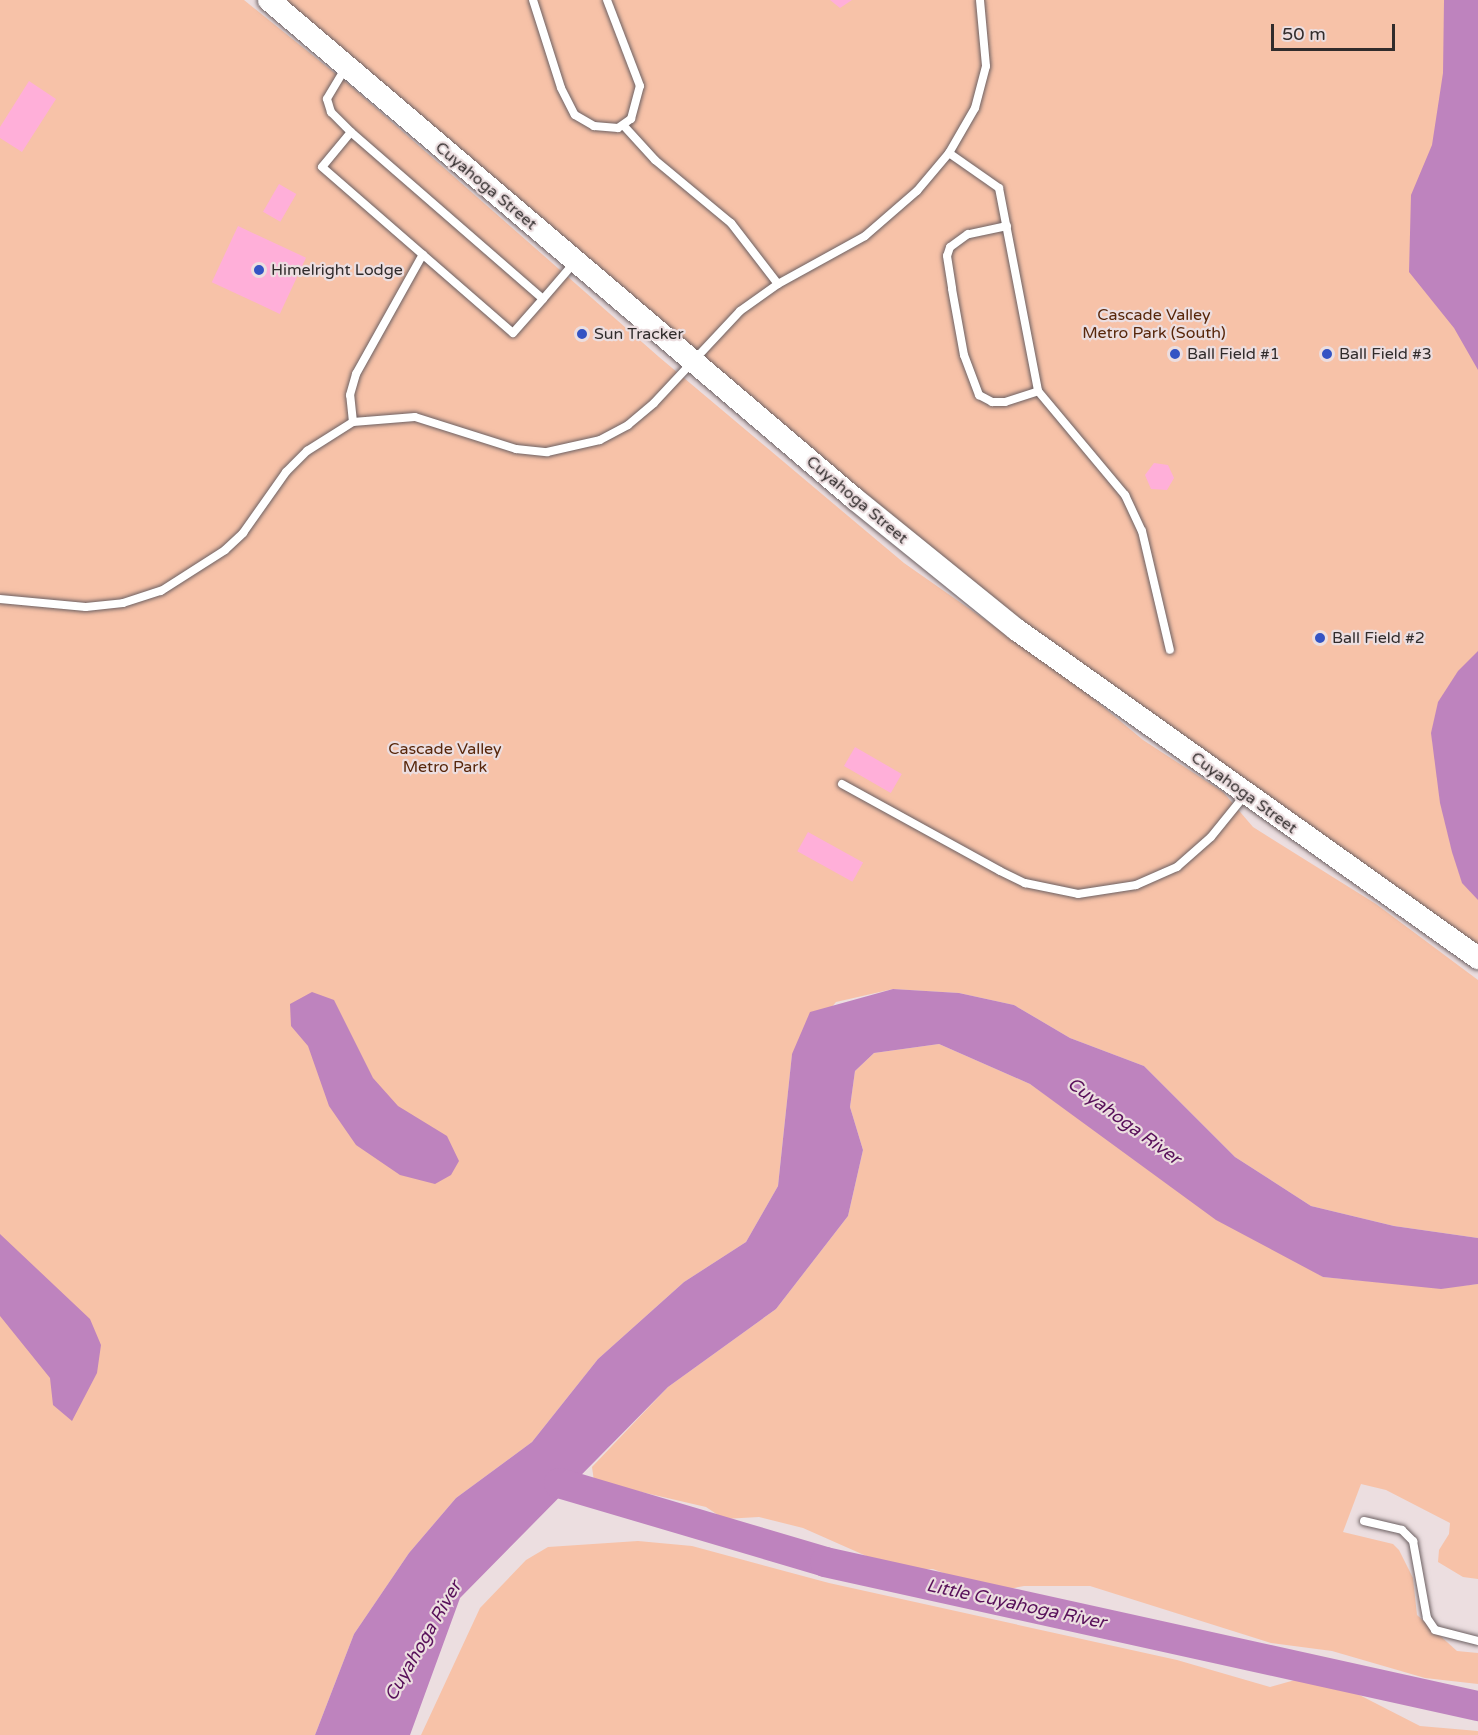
<!DOCTYPE html>
<style>
body{margin:0}
#map{position:relative;width:1478px;height:1735px;overflow:hidden;background:#ecdee0;font-family:"Varela Round",sans-serif}
div>[style]{position:absolute}
[style*='--x']{left:calc(var(--x)*1px);top:calc(var(--y)*1px);width:calc(var(--w)*1px);rotate:calc(var(--a)*1deg)}
.green>*{inset:0;background:#f7c2a8}
.water>*{inset:0;background:#be83be}
.river>*{height:30px;margin:-15px;padding:0 15px;transform-origin:15px;border-radius:15px;background:#be83be}
.building>*{inset:0;background:#ffafd9;transform-origin:0 0}
.roads{filter:drop-shadow(0 0 2px #6c6062) drop-shadow(0 0 2px #6c6062)}
.lane>*{height:8px;margin:-4px;padding:0 4px;transform-origin:4px;border-radius:4px;background:#fff}
.secondary>*{height:22px;margin:-11px;padding:0 11px;transform-origin:11px;border-radius:11px;background:#fff}
.dots>*{width:16px;height:16px;translate:-50% -50%;box-sizing:border-box;border:3px solid #ecdee0;border-radius:50%}
span{translate:-50% -50%;white-space:nowrap;text-align:center;line-height:1.15;-webkit-text-stroke:4.5px #ecdee0;paint-order:stroke}
.street-label{font-size:16px;color:#312c2c}
.poi-label{font-size:16px;color:#312c2c}
.left{translate:0 -50%;text-align:left}
.park-label{font-size:16px;color:#58270b}
.water-label{font-size:18px;color:#58105a;font-style:italic}
.scale{position:absolute;left:1271px;top:24px;width:124px;height:27px;box-sizing:border-box;border:3px solid #312c2c;border-top:0;padding-left:8px;font-size:18px;line-height:21px;white-space:nowrap;color:#312c2c;-webkit-text-stroke:4px #ecdee0;paint-order:stroke}
</style>
<div id="map">
<div class="green">
<i style="clip-path:polygon(0 0,244px 0,352px 87px,659px 357px,904px 563px,1071px 680px,1143px 740px,1223px 792px,1253px 827px,1376px 904px,1478px 980px,1478px 1238px,1394px 1226px,1311px 1206px,1235px 1157px,1144px 1066px,1070px 1038px,1014px 1005px,959px 993px,893px 989px,836px 1002px,792px 1054px,778px 1186px,746px 1242px,684px 1282px,598px 1359px,532px 1442px,456px 1498px,409px 1553px,354px 1634px,315px 1735px,0 1735px)"></i>
<i style="clip-path:polygon(275px 0,1478px 0,1478px 958px,1070px 668px)"></i>
<i style="clip-path:polygon(939px 1044px,1030px 1084px,1123px 1149px,1323px 1277px,1441px 1288px,1478px 1284px,1478px 1579px,1463px 1577px,1438px 1562px,1439px 1550px,1449px 1534px,1450px 1523px,1386px 1490px,1361px 1484px,1343px 1532px,1393px 1544px,1399px 1550px,1413px 1578px,1417px 1615px,1457px 1651px,1478px 1653px,1478px 1684px,1425px 1678px,1332px 1651px,1271px 1643px,1090px 1586px,1024px 1586px,1004px 1590px,975px 1585px,933px 1569px,898px 1570px,803px 1528px,759px 1517px,724px 1519px,706px 1507px,594px 1481px,592px 1467px,668px 1387px,776px 1309px,848px 1216px,863px 1150px,850px 1107px,855px 1071px,874px 1053px)"></i>
<i style="clip-path:polygon(638px 1541px,692px 1546px,829px 1583px,1177px 1660px,1270px 1687px,1295px 1680px,1334px 1682px,1420px 1726px,1478px 1731px,1478px 1735px,421px 1735px,480px 1608px,526px 1560px,548px 1547px)"></i>
</div>
<div class="water">
<i style="clip-path:polygon(1444px 0,1478px 0,1478px 370px,1454px 328px,1409px 272px,1411px 195px,1432px 145px,1443px 73px)"></i>
<i style="clip-path:polygon(1478px 651px,1478px 900px,1462px 883px,1452px 852px,1440px 803px,1431px 733px,1438px 702px,1458px 671px)"></i>
<i style="clip-path:polygon(893px 989px,959px 993px,1014px 1005px,1070px 1038px,1144px 1066px,1235px 1157px,1311px 1206px,1394px 1226px,1478px 1238px,1478px 1284px,1441px 1289px,1323px 1277px,1216px 1220px,1030px 1084px,939px 1044px,874px 1053px,855px 1071px,850px 1107px,863px 1150px,848px 1216px,776px 1309px,668px 1387px,460px 1598px,410px 1735px,315px 1735px,354px 1634px,409px 1553px,456px 1498px,532px 1442px,598px 1359px,684px 1282px,746px 1242px,778px 1186px,792px 1054px,810px 1012px)"></i>
<i style="clip-path:polygon(312px 992px,334px 1000px,373px 1078px,398px 1106px,447px 1136px,459px 1161px,451px 1175px,435px 1184px,400px 1175px,356px 1145px,329px 1106px,308px 1046px,291px 1026px,290px 1004px)"></i>
<i style="clip-path:polygon(0 1234px,90px 1319px,101px 1345px,97px 1373px,72px 1421px,53px 1405px,50px 1378px,0 1316px)"></i>
</div>
<div class="river">
<i style="--x:559;--y:1483;--w:277;--a:16.5"></i>
<i style="--x:825;--y:1562;--w:669;--a:12.44"></i>
</div>
<div class="building">
<i style="clip-path:polygon(830px 0,852px 0,840px 8px)"></i>
<i style="clip-path:polygon(29px 81px,56px 99px,22px 152px,0 138px,0 127px)"></i>
<i style="left:279px;top:184px;width:20px;height:32px;rotate:30deg"></i>
<i style="left:238px;top:226px;width:75px;height:62px;rotate:25deg"></i>
<i style="clip-path:polygon(1154px 463px,1168px 465px,1174px 478px,1167px 490px,1151px 489px,1145px 475px)"></i>
<i style="left:855px;top:747px;width:54px;height:22px;rotate:30deg"></i>
<i style="left:808px;top:832px;width:63px;height:22px;rotate:29deg"></i>
</div>
<div class="roads">
<div class="lane">
<i style="--x:533;--y:0;--w:92;--a:72.3"></i>
<i style="--x:561;--y:88;--w:30;--a:63"></i>
<i style="--x:575;--y:115;--w:22;--a:30"></i>
<i style="--x:594;--y:126;--w:24;--a:5"></i>
<i style="--x:618;--y:128;--w:16;--a:-35"></i>
<i style="--x:631;--y:119;--w:34;--a:-75"></i>
<i style="--x:640;--y:86;--w:92;--a:-111"></i>
<i style="--x:346;--y:67;--w:37;--a:121"></i>
<i style="--x:327;--y:99;--w:14;--a:73"></i>
<i style="--x:331;--y:112;--w:28;--a:45"></i>
<i style="--x:624;--y:126;--w:46;--a:47.6"></i>
<i style="--x:655;--y:160;--w:99;--a:39.7"></i>
<i style="--x:731;--y:223;--w:77;--a:52.4"></i>
<i style="--x:949;--y:153;--w:61;--a:35"></i>
<i style="--x:999;--y:188;--w:207;--a:79.1"></i>
<i style="--x:1038;--y:391;--w:136;--a:50.1"></i>
<i style="--x:1125;--y:495;--w:40;--a:65"></i>
<i style="--x:1142;--y:531;--w:122;--a:76.8"></i>
<i style="--x:1007;--y:226;--w:40;--a:168"></i>
<i style="--x:968;--y:234;--w:22;--a:144"></i>
<i style="--x:950;--y:247;--w:9;--a:108"></i>
<i style="--x:947;--y:256;--w:33;--a:81"></i>
<i style="--x:952;--y:289;--w:67;--a:79.7"></i>
<i style="--x:964;--y:355;--w:43;--a:69.4"></i>
<i style="--x:979;--y:395;--w:15;--a:28"></i>
<i style="--x:992;--y:402;--w:13;--a:0"></i>
<i style="--x:1005;--y:402;--w:35;--a:-18"></i>
<i style="--x:543;--y:299;--w:254;--a:-139"></i>
<i style="--x:351;--y:132;--w:45;--a:129.6"></i>
<i style="--x:322;--y:167;--w:253;--a:41"></i>
<i style="--x:513;--y:333;--w:45;--a:-48.6"></i>
<i style="--x:543;--y:299;--w:48;--a:-49.3"></i>
<i style="--x:353;--y:422;--w:27;--a:-96"></i>
<i style="--x:350;--y:395;--w:22;--a:-74"></i>
<i style="--x:356;--y:374;--w:137;--a:-60.8"></i>
<i style="--x:0;--y:599;--w:86;--a:5.3"></i>
<i style="--x:86;--y:607;--w:37;--a:-6"></i>
<i style="--x:123;--y:603;--w:40;--a:-18"></i>
<i style="--x:161;--y:591;--w:76;--a:-32.6"></i>
<i style="--x:225;--y:550;--w:25;--a:-43"></i>
<i style="--x:243;--y:533;--w:75;--a:-54.8"></i>
<i style="--x:286;--y:472;--w:30;--a:-45"></i>
<i style="--x:307;--y:451;--w:54;--a:-32.2"></i>
<i style="--x:353;--y:422;--w:62;--a:-4.6"></i>
<i style="--x:415;--y:417;--w:106;--a:17.6"></i>
<i style="--x:516;--y:449;--w:31;--a:6"></i>
<i style="--x:547;--y:452;--w:54;--a:-12.8"></i>
<i style="--x:600;--y:440;--w:32;--a:-28"></i>
<i style="--x:628;--y:425;--w:34;--a:-40"></i>
<i style="--x:654;--y:403;--w:126;--a:-46.9"></i>
<i style="--x:740;--y:311;--w:47;--a:-35.4"></i>
<i style="--x:778;--y:284;--w:99;--a:-28.9"></i>
<i style="--x:865;--y:236;--w:69;--a:-40.9"></i>
<i style="--x:917;--y:191;--w:50;--a:-49.9"></i>
<i style="--x:949;--y:153;--w:52;--a:-60"></i>
<i style="--x:975;--y:108;--w:43;--a:-75.3"></i>
<i style="--x:986;--y:66;--w:66;--a:-95.2"></i>
<i style="--x:842;--y:784;--w:180;--a:28.8"></i>
<i style="--x:1000;--y:871;--w:28;--a:26"></i>
<i style="--x:1025;--y:883;--w:54;--a:11.7"></i>
<i style="--x:1078;--y:894;--w:59;--a:-8.8"></i>
<i style="--x:1136;--y:885;--w:45;--a:-23.7"></i>
<i style="--x:1177;--y:867;--w:45;--a:-41.4"></i>
<i style="--x:1211;--y:837;--w:54;--a:-51"></i>
<i style="--x:1364;--y:1521;--w:39;--a:13"></i>
<i style="--x:1402;--y:1530;--w:16;--a:45"></i>
<i style="--x:1413;--y:1541;--w:78;--a:79.7"></i>
<i style="--x:1427;--y:1618;--w:14;--a:56"></i>
<i style="--x:1435;--y:1630;--w:44;--a:14.3"></i>
</div>
<div class="secondary">
<i style="--x:269;--y:0;--w:770;--a:40.42"></i>
<i style="--x:855;--y:499;--w:208;--a:39"></i>
<i style="--x:1017;--y:630;--w:566;--a:35.43"></i>
</div>
</div>
<div class="dots">
<i style="left:259px;top:270px;background:#3353c4"></i>
<i style="left:582px;top:334px;background:#3353c4"></i>
<i style="left:1175px;top:354px;background:#3353c4"></i>
<i style="left:1327px;top:354px;background:#3353c4"></i>
<i style="left:1320px;top:638px;background:#3353c4"></i>
</div>
<div class="street-label">
<span style="left:486px;top:186px;rotate:40deg">Cuyahoga Street</span>
<span style="left:857px;top:500px;rotate:40deg">Cuyahoga Street</span>
<span style="left:1244px;top:793px;rotate:36deg">Cuyahoga Street</span>
</div>
<div class="poi-label">
<span class="left" style="left:271px;top:270px">Himelright Lodge</span>
<span class="left" style="left:594px;top:334px">Sun Tracker</span>
<span class="left" style="left:1187px;top:354px">Ball Field #1</span>
<span class="left" style="left:1339px;top:354px">Ball Field #3</span>
<span class="left" style="left:1332px;top:638px">Ball Field #2</span>
</div>
<div class="park-label">
<span style="left:1154px;top:324px">Cascade Valley<br>Metro Park (South)</span>
<span style="left:445px;top:758px">Cascade Valley<br>Metro Park</span>
</div>
<div class="water-label">
<span style="left:1124px;top:1121px;rotate:36deg">Cuyahoga River</span>
<span style="left:1016px;top:1604px;rotate:12deg">Little Cuyahoga River</span>
<span style="left:423px;top:1641px;rotate:-60deg">Cuyahoga River</span>
</div>
<div class="scale">50 m</div>
</div>
